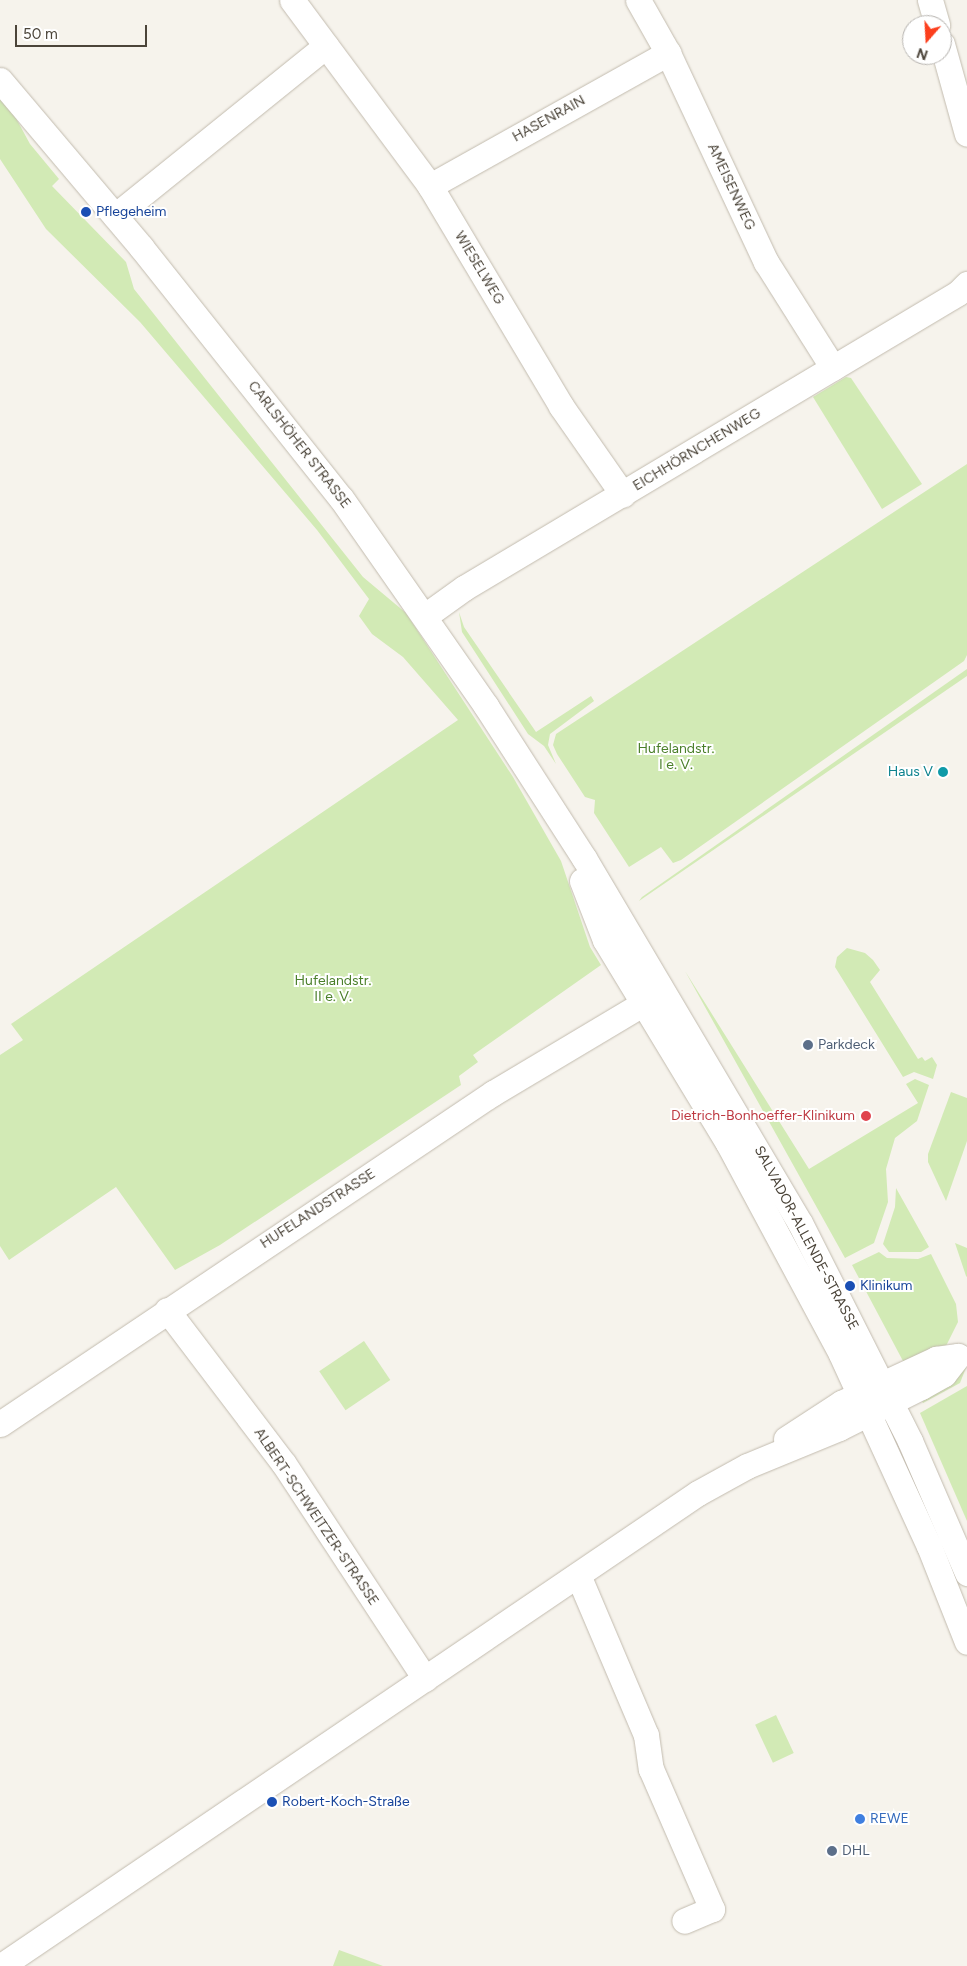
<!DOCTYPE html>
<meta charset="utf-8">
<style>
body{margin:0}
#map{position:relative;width:967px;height:1966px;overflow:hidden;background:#f6f3ec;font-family:Figtree,sans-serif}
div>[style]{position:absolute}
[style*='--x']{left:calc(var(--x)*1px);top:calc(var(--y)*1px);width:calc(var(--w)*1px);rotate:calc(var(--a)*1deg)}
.green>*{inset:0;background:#d2eab5;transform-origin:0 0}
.roads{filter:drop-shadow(0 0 1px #c2bbae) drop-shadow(0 0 1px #c2bbae)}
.minor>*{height:25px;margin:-12.5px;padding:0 12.5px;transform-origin:12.5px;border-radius:12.5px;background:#fff}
.dots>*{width:14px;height:14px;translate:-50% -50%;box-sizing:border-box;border:2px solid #fff;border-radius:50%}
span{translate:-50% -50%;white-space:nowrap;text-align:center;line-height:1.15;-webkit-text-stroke:4px #fff;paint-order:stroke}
.street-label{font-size:14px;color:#4b4439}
.transit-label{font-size:14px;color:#164399}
.left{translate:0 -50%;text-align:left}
.park-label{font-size:14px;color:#4a7f2a}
.culture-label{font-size:14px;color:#0d838f}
.right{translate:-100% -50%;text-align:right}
.service-label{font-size:14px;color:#4e5e75}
.health-label{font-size:14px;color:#be3a42}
.shop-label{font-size:14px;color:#366cbe}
.north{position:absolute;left:902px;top:15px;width:50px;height:50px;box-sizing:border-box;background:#fff;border:1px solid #b7b4b0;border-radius:50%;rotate:199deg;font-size:14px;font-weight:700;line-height:20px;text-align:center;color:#4b4439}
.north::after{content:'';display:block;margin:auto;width:18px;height:22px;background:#fc3f1d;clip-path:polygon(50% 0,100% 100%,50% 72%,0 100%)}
.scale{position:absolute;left:15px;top:25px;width:132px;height:22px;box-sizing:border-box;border:2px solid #4b4439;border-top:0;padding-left:6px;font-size:15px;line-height:18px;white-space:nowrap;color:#4b4439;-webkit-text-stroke:4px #fff;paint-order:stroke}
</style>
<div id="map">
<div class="green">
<i style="clip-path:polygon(0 96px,11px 109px,30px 144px,59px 179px,52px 186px,126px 262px,134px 289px,363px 577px,406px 613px,513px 777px,561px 861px,590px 947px,601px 965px,473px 1055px,478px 1062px,459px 1076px,461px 1085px,220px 1245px,175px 1270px,116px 1187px,9px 1260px,0 1246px,0 1055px,23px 1040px,11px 1024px,458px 720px,403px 657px,372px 634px,359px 616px,369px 599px,317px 530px,140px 322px,46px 229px,0 159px)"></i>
<i style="clip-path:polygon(846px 377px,851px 378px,922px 484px,882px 509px,813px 397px)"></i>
<i style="clip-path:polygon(967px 464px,967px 655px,964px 661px,681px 860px,673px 863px,661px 847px,629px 867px,594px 813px,595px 800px,585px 797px,557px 754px,553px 745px,556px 734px)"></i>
<i style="clip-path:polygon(459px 612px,464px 627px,536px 732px,591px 696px,594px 701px,550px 734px,548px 745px,556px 764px,544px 746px,528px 734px,462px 632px)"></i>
<i style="clip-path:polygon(967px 669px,967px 676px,639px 901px,642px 897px)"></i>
<i style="clip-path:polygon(847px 948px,865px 953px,873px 960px,880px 970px,870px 982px,918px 1059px,922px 1057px,925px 1061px,932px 1057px,937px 1065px,933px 1079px,914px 1072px,903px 1077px,835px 967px,837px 957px)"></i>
<i style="clip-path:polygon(685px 971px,809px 1169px,918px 1103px,906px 1084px,915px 1079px,929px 1085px,917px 1121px,895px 1138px,886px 1169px,888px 1202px,874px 1243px,845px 1258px)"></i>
<i style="clip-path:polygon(951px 1092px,967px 1098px,967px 1141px,946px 1201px,928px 1162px,928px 1154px)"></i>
<i style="clip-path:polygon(896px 1188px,929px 1247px,921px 1252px,889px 1252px,883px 1244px,895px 1207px)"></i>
<i style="clip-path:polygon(955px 1243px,967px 1248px,967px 1277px,966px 1276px)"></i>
<i style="clip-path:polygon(879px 1252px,887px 1258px,918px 1259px,931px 1254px,956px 1304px,958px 1322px,946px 1346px,911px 1362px,903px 1361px,852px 1265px)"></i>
<i style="left:364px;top:1341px;width:47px;height:54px;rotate:56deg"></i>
<i style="clip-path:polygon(967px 1365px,960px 1383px,923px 1403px,921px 1399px)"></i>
<i style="clip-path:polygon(967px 1386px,967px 1521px,920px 1413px)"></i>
<i style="left:776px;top:1715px;width:42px;height:23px;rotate:65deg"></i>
<i style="clip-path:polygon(339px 1950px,383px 1966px,333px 1966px)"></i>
</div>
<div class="roads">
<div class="minor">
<i style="--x:292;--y:0;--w:232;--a:53.4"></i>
<i style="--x:430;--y:186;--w:256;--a:59.2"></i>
<i style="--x:561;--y:406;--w:108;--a:55.1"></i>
<i style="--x:638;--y:0;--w:61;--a:60.5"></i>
<i style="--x:668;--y:53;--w:231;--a:64.9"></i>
<i style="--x:766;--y:262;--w:125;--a:57.7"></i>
<i style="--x:930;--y:0;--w:26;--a:74"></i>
<i style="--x:942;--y:44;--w:93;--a:74.5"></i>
<i style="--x:0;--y:80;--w:219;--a:49.8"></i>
<i style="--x:141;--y:247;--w:321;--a:51.5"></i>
<i style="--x:341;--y:498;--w:254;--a:55.1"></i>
<i style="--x:486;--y:706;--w:181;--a:57.2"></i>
<i style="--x:584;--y:858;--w:424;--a:59.4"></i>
<i style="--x:800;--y:1223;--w:244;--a:63.2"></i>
<i style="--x:910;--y:1441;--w:144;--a:66.6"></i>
<i style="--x:430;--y:186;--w:273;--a:-29.2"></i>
<i style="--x:115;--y:216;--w:271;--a:-38.9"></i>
<i style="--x:425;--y:616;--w:48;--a:-35.7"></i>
<i style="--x:464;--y:588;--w:575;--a:-30.84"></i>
<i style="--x:958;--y:293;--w:13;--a:-45"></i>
<i style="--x:582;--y:881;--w:63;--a:68.7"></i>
<i style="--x:605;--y:940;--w:237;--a:58.8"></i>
<i style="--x:728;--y:1143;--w:239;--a:61.8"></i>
<i style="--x:841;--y:1354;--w:211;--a:65.4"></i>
<i style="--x:929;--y:1546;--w:103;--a:68.4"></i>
<i style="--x:167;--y:1310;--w:193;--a:52.8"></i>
<i style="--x:284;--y:1464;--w:257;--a:56.7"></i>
<i style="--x:0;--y:1424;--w:594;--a:-33.88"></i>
<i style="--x:493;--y:1093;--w:190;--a:-30.8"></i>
<i style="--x:786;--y:1439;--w:66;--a:-33.2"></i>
<i style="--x:841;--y:1403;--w:105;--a:-24.9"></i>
<i style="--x:936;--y:1359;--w:22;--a:-8"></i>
<i style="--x:578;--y:1575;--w:174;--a:67"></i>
<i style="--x:646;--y:1735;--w:34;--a:82"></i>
<i style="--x:651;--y:1769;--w:153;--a:66.5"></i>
<i style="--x:712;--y:1909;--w:30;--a:157"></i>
<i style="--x:1;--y:1966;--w:842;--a:-34.16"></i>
<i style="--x:698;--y:1493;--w:56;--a:-28.9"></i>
<i style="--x:747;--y:1466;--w:100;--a:-22.4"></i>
<i style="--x:839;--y:1428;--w:92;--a:-26.6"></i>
<i style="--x:921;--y:1387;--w:26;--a:-29"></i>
<i style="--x:944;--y:1374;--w:23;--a:-52"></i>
</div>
</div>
<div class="dots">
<i style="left:86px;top:212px;background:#1a4fb4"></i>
<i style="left:943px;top:772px;background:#0f9aa8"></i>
<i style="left:808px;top:1045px;background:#5c6f8a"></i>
<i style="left:866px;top:1116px;background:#e0444e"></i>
<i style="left:850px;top:1286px;background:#1a4fb4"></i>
<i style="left:272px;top:1802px;background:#1a4fb4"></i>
<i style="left:860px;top:1819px;background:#3f7fe0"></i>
<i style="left:832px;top:1851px;background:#5c6f8a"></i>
</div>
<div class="street-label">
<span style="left:549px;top:119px;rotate:-29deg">HASENRAIN</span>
<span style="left:731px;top:187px;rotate:65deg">AMEISENWEG</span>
<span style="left:479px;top:268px;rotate:59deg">WIESELWEG</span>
<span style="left:299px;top:445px;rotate:52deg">CARLSHÖHER STRASSE</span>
<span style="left:697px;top:450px;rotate:-31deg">EICHHÖRNCHENWEG</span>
<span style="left:318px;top:1209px;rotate:-33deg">HUFELANDSTRASSE</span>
<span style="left:806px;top:1238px;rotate:62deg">SALVADOR-ALLENDE-STRASSE</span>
<span style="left:316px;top:1517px;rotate:56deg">ALBERT-SCHWEITZER-STRASSE</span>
</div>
<div class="transit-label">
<span class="left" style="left:96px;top:212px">Pflegeheim</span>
<span class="left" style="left:860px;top:1286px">Klinikum</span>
<span class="left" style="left:282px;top:1802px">Robert-Koch-Straße</span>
</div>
<div class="park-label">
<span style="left:676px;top:757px">Hufelandstr.<br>I e. V.</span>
<span style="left:333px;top:989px">Hufelandstr.<br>II e. V.</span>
</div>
<div class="culture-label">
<span class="right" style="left:933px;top:772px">Haus V</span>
</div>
<div class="service-label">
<span class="left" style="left:818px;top:1045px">Parkdeck</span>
<span class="left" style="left:842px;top:1851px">DHL</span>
</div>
<div class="health-label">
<span class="right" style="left:855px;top:1116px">Dietrich-Bonhoeffer-Klinikum</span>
</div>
<div class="shop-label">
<span class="left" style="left:870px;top:1819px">REWE</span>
</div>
<div class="north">N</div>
<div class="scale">50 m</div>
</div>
